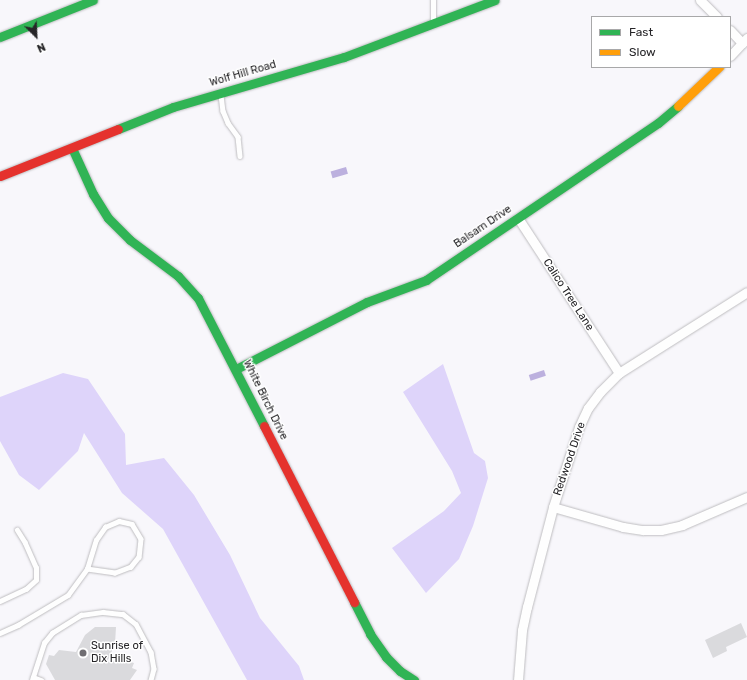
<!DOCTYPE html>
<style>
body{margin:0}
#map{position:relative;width:747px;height:680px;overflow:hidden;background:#f8f7fb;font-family:Rubik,sans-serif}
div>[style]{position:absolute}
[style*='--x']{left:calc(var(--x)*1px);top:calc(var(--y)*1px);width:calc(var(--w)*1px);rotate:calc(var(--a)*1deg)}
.forest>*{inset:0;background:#ded4fa}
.water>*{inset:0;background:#bcb0de;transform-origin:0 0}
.building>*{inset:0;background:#dadadd}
.roads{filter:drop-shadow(0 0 1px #bebdc0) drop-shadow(0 0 1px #bebdc0)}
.lane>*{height:4.5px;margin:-2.25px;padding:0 2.25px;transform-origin:2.25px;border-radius:2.25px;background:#fefefe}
.street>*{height:9px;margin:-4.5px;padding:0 4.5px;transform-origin:4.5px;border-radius:4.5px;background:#fefefe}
.fast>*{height:9px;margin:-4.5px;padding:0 4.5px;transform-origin:4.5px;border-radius:4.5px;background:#30b455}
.slow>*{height:9px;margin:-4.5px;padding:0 4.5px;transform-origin:4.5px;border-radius:4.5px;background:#ff9f0a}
.jam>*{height:9px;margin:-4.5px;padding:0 4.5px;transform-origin:4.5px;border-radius:4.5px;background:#e5322d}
.dots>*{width:11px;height:11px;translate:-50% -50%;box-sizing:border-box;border:2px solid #fff;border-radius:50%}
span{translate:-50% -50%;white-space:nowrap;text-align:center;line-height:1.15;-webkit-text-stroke:3px #fff;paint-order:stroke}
.street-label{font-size:11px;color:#262528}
.poi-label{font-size:11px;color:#262528}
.left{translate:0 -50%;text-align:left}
.legend{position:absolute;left:591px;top:16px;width:140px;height:52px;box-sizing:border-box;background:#fff;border:1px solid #a8a8a9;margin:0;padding:5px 7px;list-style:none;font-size:12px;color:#262528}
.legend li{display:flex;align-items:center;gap:8px;height:20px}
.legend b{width:20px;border:1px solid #a8a8a9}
.north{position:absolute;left:16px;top:16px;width:40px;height:40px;-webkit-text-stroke:3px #fff;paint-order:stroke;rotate:156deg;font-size:11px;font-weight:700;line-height:16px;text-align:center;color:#262528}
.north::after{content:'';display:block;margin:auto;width:14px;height:18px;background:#262528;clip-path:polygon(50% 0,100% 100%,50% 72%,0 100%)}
</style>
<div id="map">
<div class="forest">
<i style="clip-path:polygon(443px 364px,474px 453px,485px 461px,488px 478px,473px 526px,459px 559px,426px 593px,392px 548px,444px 511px,461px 493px,452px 471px,403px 392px)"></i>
<i style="clip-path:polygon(63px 373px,88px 379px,125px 434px,126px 465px,164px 458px,194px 495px,230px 555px,260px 618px,299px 666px,304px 680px,247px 680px,163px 529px,122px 493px,84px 433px,78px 451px,39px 490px,19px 475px,0 441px,0 397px)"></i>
</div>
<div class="water">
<i style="left:346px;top:167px;width:7px;height:16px;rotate:74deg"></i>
<i style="left:544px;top:370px;width:6px;height:16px;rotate:72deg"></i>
</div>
<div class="building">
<i style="clip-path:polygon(741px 623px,747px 637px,726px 647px,727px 651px,713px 658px,705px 640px)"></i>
<i style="clip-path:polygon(95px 627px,116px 627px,115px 644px,107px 662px,123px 660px,134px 663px,132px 668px,137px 670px,130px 680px,55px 680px,46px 664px,49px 655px,54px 656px,59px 650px,76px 652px,85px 635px)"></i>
</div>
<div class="roads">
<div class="lane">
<i style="--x:433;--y:21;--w:21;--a:-90"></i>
<i style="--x:221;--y:95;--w:16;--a:83"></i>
<i style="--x:223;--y:111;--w:13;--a:67"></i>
<i style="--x:228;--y:123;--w:17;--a:54"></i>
<i style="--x:238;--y:137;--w:19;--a:84"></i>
<i style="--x:0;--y:601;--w:29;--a:-25"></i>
<i style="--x:26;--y:589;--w:13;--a:-42"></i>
<i style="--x:36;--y:580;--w:12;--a:-90"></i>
<i style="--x:36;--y:568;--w:27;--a:-114"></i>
<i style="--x:25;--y:543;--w:15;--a:-122"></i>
<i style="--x:0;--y:633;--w:20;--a:-24"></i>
<i style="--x:18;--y:625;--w:58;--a:-31"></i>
<i style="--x:68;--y:595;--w:32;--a:-54"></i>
<i style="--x:87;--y:569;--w:30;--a:-73"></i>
<i style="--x:96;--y:540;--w:16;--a:-55"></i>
<i style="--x:105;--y:527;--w:15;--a:-23"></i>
<i style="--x:119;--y:521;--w:13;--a:13"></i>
<i style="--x:132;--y:524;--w:17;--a:59"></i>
<i style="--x:141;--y:539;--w:18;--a:96"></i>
<i style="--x:139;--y:557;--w:13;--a:129"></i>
<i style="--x:131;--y:567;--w:17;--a:159"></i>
<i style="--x:115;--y:573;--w:28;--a:-172"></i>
<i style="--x:33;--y:677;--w:9;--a:21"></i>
<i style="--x:32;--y:680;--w:39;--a:-72"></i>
<i style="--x:44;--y:643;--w:13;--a:-51"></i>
<i style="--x:52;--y:633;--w:34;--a:-32"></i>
<i style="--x:81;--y:615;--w:22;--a:-8"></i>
<i style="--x:103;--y:612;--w:20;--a:6"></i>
<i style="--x:123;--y:614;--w:16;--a:38"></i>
<i style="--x:136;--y:624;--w:32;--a:62"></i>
<i style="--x:151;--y:652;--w:17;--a:80"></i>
<i style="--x:154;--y:669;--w:11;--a:105"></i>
</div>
<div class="street">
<i style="--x:700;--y:0;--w:24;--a:45"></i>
<i style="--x:730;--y:30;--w:18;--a:47"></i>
<i style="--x:730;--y:56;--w:25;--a:-47"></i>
<i style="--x:518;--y:218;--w:185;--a:56.9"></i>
<i style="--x:553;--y:507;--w:73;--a:15.9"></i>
<i style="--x:623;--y:527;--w:20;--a:9"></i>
<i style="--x:643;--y:530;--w:18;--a:0"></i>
<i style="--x:661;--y:530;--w:22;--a:-13"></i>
<i style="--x:682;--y:525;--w:71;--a:-23.3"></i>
<i style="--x:518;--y:680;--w:50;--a:-85.4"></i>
<i style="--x:522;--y:630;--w:24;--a:-78"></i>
<i style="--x:527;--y:607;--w:103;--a:-75.4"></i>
<i style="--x:553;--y:507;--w:84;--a:-72"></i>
<i style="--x:579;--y:427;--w:21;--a:-65"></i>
<i style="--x:588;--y:408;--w:20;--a:-53"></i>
<i style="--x:600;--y:392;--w:27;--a:-45"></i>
<i style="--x:619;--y:373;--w:151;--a:-32.3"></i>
</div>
<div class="fast">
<i style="--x:0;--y:37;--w:100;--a:-21.7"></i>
<i style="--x:118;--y:129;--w:59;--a:-21.8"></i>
<i style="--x:173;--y:107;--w:178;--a:-16.3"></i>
<i style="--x:344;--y:57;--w:161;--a:-20.7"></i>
<i style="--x:72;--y:148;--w:51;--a:65.5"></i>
<i style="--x:93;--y:194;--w:28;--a:58"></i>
<i style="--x:108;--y:218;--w:31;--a:45"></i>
<i style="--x:130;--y:240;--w:60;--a:36.9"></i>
<i style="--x:178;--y:276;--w:30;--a:48"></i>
<i style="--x:198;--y:298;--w:144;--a:62.7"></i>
<i style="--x:236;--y:369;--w:147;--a:-27.1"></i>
<i style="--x:367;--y:302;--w:63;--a:-20.4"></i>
<i style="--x:426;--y:280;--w:280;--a:-34.1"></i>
<i style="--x:658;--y:123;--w:26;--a:-40"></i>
<i style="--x:354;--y:602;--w:36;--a:63"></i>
<i style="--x:370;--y:634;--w:28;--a:55"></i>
<i style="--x:386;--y:657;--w:20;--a:45"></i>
<i style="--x:400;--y:671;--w:17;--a:33"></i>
</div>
<div class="slow">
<i style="--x:678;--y:106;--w:57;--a:-43.6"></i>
</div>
<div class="jam">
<i style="--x:0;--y:176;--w:127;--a:-21.7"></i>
<i style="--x:264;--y:426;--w:198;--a:62.9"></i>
</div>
</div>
<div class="dots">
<i style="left:83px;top:653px;background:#706e72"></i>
</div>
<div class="street-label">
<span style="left:243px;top:74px;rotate:-16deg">Wolf Hill Road</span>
<span style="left:483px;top:227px;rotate:-34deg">Balsam Drive</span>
<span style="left:568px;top:295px;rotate:57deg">Calico Tree Lane</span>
<span style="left:265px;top:400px;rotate:64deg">White Birch Drive</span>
<span style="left:570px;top:459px;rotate:-71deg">Redwood Drive</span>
</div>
<div class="poi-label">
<span class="left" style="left:91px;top:653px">Sunrise of<br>Dix Hills</span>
</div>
<ul class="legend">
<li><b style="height:5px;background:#30b455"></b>Fast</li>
<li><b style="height:5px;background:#ff9f0a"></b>Slow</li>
</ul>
<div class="north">N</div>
</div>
